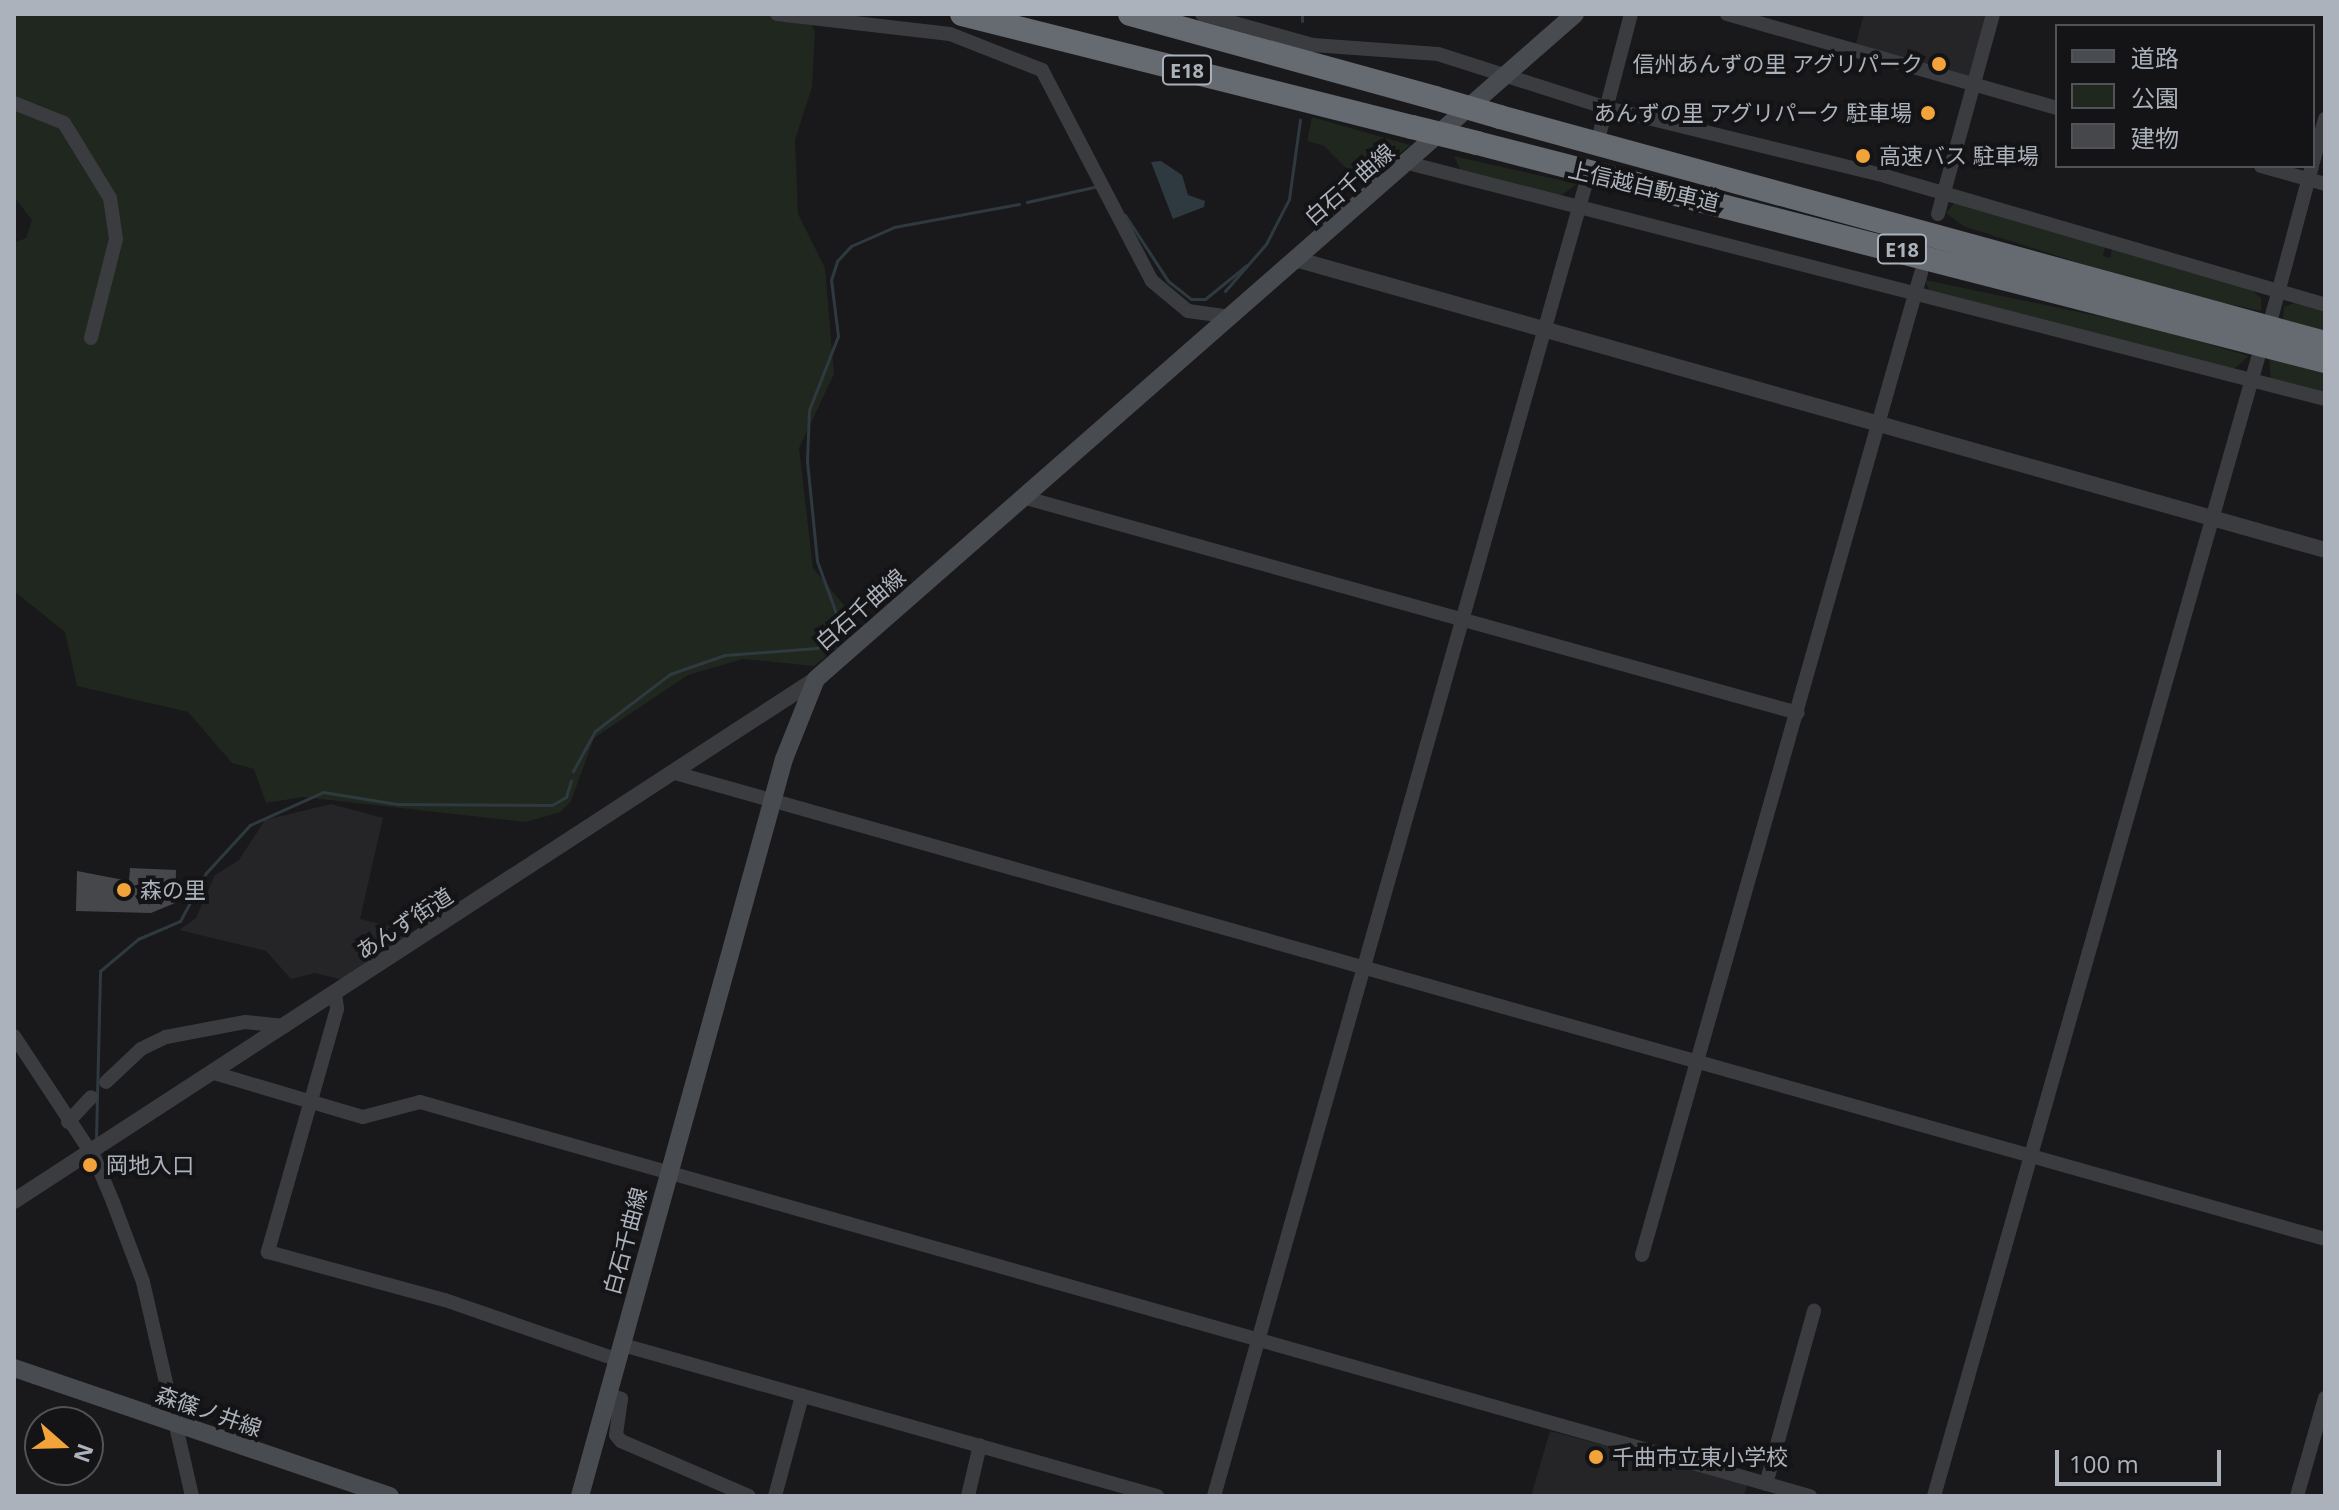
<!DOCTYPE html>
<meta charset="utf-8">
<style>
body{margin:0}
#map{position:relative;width:2339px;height:1510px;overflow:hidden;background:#19191b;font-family:"Open Sans","Noto Sans JP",sans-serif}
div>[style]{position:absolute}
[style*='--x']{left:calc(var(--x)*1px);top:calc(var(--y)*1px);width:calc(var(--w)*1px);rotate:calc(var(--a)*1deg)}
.built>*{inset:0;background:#252528}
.green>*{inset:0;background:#1f271f}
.water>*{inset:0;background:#2f3a40}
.stream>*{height:3px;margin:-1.5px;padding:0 1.5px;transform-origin:1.5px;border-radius:1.5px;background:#2f3a40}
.building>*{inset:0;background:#46474b}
.minor>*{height:14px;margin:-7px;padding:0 7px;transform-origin:7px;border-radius:7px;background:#3a3c40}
.tertiary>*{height:16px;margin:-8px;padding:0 8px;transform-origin:8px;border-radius:8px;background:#3a3c40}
.secondary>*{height:18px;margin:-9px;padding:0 9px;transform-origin:9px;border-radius:9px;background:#484b50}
.motorway>*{height:24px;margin:-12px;padding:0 12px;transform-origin:12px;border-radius:12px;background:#666a71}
.motorway-bridge>*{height:24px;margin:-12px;padding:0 12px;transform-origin:12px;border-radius:12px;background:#666a71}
.dots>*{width:22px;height:22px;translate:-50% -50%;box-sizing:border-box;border:4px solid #141416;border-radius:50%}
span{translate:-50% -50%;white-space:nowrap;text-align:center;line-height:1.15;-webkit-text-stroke:8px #141416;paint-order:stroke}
.shield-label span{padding:2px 6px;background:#141416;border:2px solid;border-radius:6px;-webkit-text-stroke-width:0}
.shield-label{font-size:20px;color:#acb2bb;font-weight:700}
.poi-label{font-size:22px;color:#acb2bb}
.right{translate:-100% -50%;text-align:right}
.left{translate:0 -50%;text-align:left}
.street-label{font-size:22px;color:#acb2bb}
.frame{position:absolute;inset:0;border:16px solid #acb2bb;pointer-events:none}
.legend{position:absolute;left:2055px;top:24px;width:260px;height:144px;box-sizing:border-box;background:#141416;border:2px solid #515358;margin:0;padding:10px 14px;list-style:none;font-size:24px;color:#acb2bb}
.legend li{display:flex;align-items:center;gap:16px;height:40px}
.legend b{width:40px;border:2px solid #515358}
.north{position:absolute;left:24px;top:1406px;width:80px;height:80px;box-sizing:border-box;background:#141416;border:2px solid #515358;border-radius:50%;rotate:110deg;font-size:22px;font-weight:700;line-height:32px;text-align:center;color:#acb2bb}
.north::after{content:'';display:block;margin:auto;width:28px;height:36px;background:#f2a33a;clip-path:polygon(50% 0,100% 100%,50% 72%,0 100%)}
.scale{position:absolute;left:2055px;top:1450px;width:166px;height:36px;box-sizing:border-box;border:4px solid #acb2bb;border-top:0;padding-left:10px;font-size:24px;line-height:28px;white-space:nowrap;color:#acb2bb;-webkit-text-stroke:6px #141416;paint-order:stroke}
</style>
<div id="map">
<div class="built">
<i style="clip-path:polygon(1864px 14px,1988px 14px,1968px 79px,1855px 47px)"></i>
<i style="clip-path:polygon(331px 804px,383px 818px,360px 919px,417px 933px,343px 980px,315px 973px,291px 979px,266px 951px,179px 930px,196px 918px,215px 875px,239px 860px,265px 820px)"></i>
<i style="clip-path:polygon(1550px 1431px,1748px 1483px,1744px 1496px,1531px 1496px)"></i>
</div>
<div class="green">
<i style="clip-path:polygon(14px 14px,805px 14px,815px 31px,812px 87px,795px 140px,798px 214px,825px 268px,834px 374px,799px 448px,813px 568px,846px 608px,850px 638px,814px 666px,743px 659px,688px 675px,594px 738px,571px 801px,561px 812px,526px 822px,303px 797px,266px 803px,254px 769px,232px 763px,188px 712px,77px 686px,65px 632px,14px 591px,14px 243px,26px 238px,32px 220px,14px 197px)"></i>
<i style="clip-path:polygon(1312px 117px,1410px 145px,1363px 185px,1324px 146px,1307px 141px)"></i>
<i style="clip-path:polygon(1454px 156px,1577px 184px,1559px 197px,1462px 174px)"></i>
<i style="clip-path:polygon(1956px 201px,2105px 245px,2103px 256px,2110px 258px,2112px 249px,2252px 290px,2261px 298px,2261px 311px,2162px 289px,1963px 226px,1946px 213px)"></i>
<i style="clip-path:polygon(1925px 280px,2151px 327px,2249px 356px,2234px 369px,1931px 295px)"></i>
<i style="clip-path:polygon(2297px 302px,2325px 310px,2325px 331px,2283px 320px,2284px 307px)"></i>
<i style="clip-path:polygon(2269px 358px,2325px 373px,2325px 395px,2271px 379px)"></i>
</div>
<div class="water">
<i style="clip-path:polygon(1161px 161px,1182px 175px,1188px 195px,1205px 201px,1204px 207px,1173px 219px,1151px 162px)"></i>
</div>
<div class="stream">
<i style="--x:1302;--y:21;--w:7;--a:-90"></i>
<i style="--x:1027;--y:202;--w:73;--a:-12.7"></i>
<i style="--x:1125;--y:215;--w:79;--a:56.9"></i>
<i style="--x:1168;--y:281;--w:29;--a:38"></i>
<i style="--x:1191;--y:299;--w:14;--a:0"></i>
<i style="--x:1205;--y:299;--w:54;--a:-39"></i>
<i style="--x:1225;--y:291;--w:62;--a:-48.9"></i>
<i style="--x:1266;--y:244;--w:51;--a:-62.9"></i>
<i style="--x:1289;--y:199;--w:80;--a:-82.1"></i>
<i style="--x:573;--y:771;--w:46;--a:-61.2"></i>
<i style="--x:595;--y:731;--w:94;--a:-37.2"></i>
<i style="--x:670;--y:674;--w:58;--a:-19.1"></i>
<i style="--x:725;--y:655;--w:92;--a:-4.4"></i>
<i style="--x:817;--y:648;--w:19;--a:-36"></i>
<i style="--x:832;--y:637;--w:24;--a:-81"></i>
<i style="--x:836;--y:613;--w:55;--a:-110.1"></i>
<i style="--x:817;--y:561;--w:100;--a:-95.7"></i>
<i style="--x:807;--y:461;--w:51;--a:-87.8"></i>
<i style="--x:809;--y:410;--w:79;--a:-68.6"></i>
<i style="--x:838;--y:336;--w:56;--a:-97.1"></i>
<i style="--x:831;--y:280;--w:20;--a:-72"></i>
<i style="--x:837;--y:261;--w:21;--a:-47"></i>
<i style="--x:851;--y:246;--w:47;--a:-23.8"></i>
<i style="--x:894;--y:227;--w:127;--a:-10.4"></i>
<i style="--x:96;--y:1138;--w:167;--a:-88.6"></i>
<i style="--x:100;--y:971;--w:50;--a:-40.1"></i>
<i style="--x:138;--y:939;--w:46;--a:-23.2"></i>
<i style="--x:180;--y:921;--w:55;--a:-61.6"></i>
<i style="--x:206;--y:873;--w:65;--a:-47.5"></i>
<i style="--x:250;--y:825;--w:80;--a:-24.3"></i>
<i style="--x:323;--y:792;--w:75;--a:9.2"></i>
<i style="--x:397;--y:804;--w:155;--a:0.4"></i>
<i style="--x:552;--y:805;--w:16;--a:-30"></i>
<i style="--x:566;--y:797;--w:17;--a:-73"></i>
</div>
<div class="building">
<i style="clip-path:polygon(130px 868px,176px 870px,175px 903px,151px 913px,76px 911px,77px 871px,129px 881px)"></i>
</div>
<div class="minor">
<i style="--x:777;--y:14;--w:174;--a:6.6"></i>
<i style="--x:950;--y:34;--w:99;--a:21.4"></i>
<i style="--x:1042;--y:70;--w:238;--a:62.5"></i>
<i style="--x:1152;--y:281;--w:47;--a:39.8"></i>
<i style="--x:1188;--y:311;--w:43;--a:7.9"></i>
<i style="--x:1202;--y:14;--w:115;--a:15.6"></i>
<i style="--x:1313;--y:45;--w:125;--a:4.1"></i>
<i style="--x:1438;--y:54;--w:177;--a:17.7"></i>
<i style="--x:1607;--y:108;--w:286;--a:13.7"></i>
<i style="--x:1885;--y:176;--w:459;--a:16.3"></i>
<i style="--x:1727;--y:14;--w:343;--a:15.9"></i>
<i style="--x:14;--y:103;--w:54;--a:21.8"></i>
<i style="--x:64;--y:123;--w:88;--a:58.5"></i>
<i style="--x:110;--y:198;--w:41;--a:81.7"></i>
<i style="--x:116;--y:239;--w:102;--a:104.2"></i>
<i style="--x:1600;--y:132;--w:122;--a:-75.3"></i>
<i style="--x:2313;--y:162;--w:45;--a:-74.4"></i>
<i style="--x:1408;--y:163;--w:947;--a:14.43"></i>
<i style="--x:2261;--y:166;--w:66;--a:15.7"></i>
<i style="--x:1938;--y:214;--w:207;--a:-74.6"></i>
<i style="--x:2271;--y:319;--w:158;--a:-75"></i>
<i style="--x:1026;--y:498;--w:801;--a:15.56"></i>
<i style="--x:675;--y:773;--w:1715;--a:15.77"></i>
<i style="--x:335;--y:994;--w:15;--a:82"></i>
<i style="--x:337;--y:1009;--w:253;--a:105.9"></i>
<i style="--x:268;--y:1252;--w:183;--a:15.2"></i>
<i style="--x:445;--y:1300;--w:183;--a:19.1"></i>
<i style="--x:14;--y:1036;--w:147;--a:56.6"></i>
<i style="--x:95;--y:1159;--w:47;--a:67.3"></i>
<i style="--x:113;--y:1202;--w:85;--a:69.4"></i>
<i style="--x:143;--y:1282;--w:220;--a:77.1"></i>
<i style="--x:214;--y:1073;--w:155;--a:16.5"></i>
<i style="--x:363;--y:1117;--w:59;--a:-14.7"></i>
<i style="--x:420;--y:1102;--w:1445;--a:15.83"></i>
<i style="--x:106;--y:1082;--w:48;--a:-43.3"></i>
<i style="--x:141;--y:1049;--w:28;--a:-26"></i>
<i style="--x:166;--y:1037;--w:80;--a:-10.8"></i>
<i style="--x:245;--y:1022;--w:40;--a:5.7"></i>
<i style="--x:68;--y:1122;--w:34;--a:-47"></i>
<i style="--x:1642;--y:1255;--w:1021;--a:-74.14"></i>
<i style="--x:623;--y:1345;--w:555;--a:15.79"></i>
<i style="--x:609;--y:1395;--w:13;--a:18"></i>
<i style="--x:621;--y:1399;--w:36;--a:98"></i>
<i style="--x:616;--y:1435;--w:8;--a:50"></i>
<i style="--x:621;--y:1441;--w:139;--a:23.3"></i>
<i style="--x:1766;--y:1484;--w:180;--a:-74.5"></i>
<i style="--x:775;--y:1496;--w:104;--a:-74.9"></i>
<i style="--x:968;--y:1496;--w:52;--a:-76.8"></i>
<i style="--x:1214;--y:1496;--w:1365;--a:-74.18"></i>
<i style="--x:1934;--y:1496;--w:1183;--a:-74.11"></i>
<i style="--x:2297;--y:1496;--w:102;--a:-74.1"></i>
</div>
<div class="tertiary">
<i style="--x:1299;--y:260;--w:1066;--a:15.78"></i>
<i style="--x:14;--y:1201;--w:957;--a:-33.06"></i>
</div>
<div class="secondary">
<i style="--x:14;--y:1368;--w:397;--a:18.8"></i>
<i style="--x:580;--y:1496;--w:765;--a:-74.53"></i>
<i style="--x:784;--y:759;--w:86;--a:-68.2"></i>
<i style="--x:816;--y:679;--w:1009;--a:-41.22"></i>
</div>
<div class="motorway">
<i style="--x:962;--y:14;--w:464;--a:14.1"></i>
<i style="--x:1130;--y:14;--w:316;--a:15.4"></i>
<i style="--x:1500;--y:117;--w:855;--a:15.32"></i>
<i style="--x:1477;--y:143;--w:876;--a:14.42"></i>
</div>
<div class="motorway-bridge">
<i style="--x:1435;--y:98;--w:68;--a:16.3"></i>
<i style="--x:1412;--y:127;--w:67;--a:13.8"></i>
</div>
<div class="dots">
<i style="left:1939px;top:64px;background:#f2a33a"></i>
<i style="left:1928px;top:113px;background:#f2a33a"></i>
<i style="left:1863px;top:156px;background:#f2a33a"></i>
<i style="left:124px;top:890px;background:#f2a33a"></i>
<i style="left:90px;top:1165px;background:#f2a33a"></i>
<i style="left:1596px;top:1457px;background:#f2a33a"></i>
</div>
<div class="shield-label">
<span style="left:1187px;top:70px">E18</span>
<span style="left:1902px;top:249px">E18</span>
</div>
<div class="poi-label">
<span class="right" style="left:1923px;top:64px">信州あんずの里 アグリパーク</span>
<span class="right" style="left:1912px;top:113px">あんずの里 アグリパーク 駐車場</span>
<span class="left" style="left:1879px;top:156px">高速バス 駐車場</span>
<span class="left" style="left:140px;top:890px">森の里</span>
<span class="left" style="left:106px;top:1165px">岡地入口</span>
<span class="left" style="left:1612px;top:1457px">千曲市立東小学校</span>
</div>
<div class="street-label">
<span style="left:1349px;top:184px;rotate:-41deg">白石千曲線</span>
<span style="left:1644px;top:186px;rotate:13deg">上信越自動車道</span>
<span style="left:860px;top:609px;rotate:-41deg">白石千曲線</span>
<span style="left:404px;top:923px;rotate:-33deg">あんず街道</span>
<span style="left:625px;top:1241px;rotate:-75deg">白石千曲線</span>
<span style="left:209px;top:1411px;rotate:19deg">森篠ノ井線</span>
</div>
<div class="frame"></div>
<ul class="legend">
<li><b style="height:10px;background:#484b50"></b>道路</li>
<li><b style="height:22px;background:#1f271f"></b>公園</li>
<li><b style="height:22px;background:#46474b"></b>建物</li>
</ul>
<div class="north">N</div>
<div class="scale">100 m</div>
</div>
